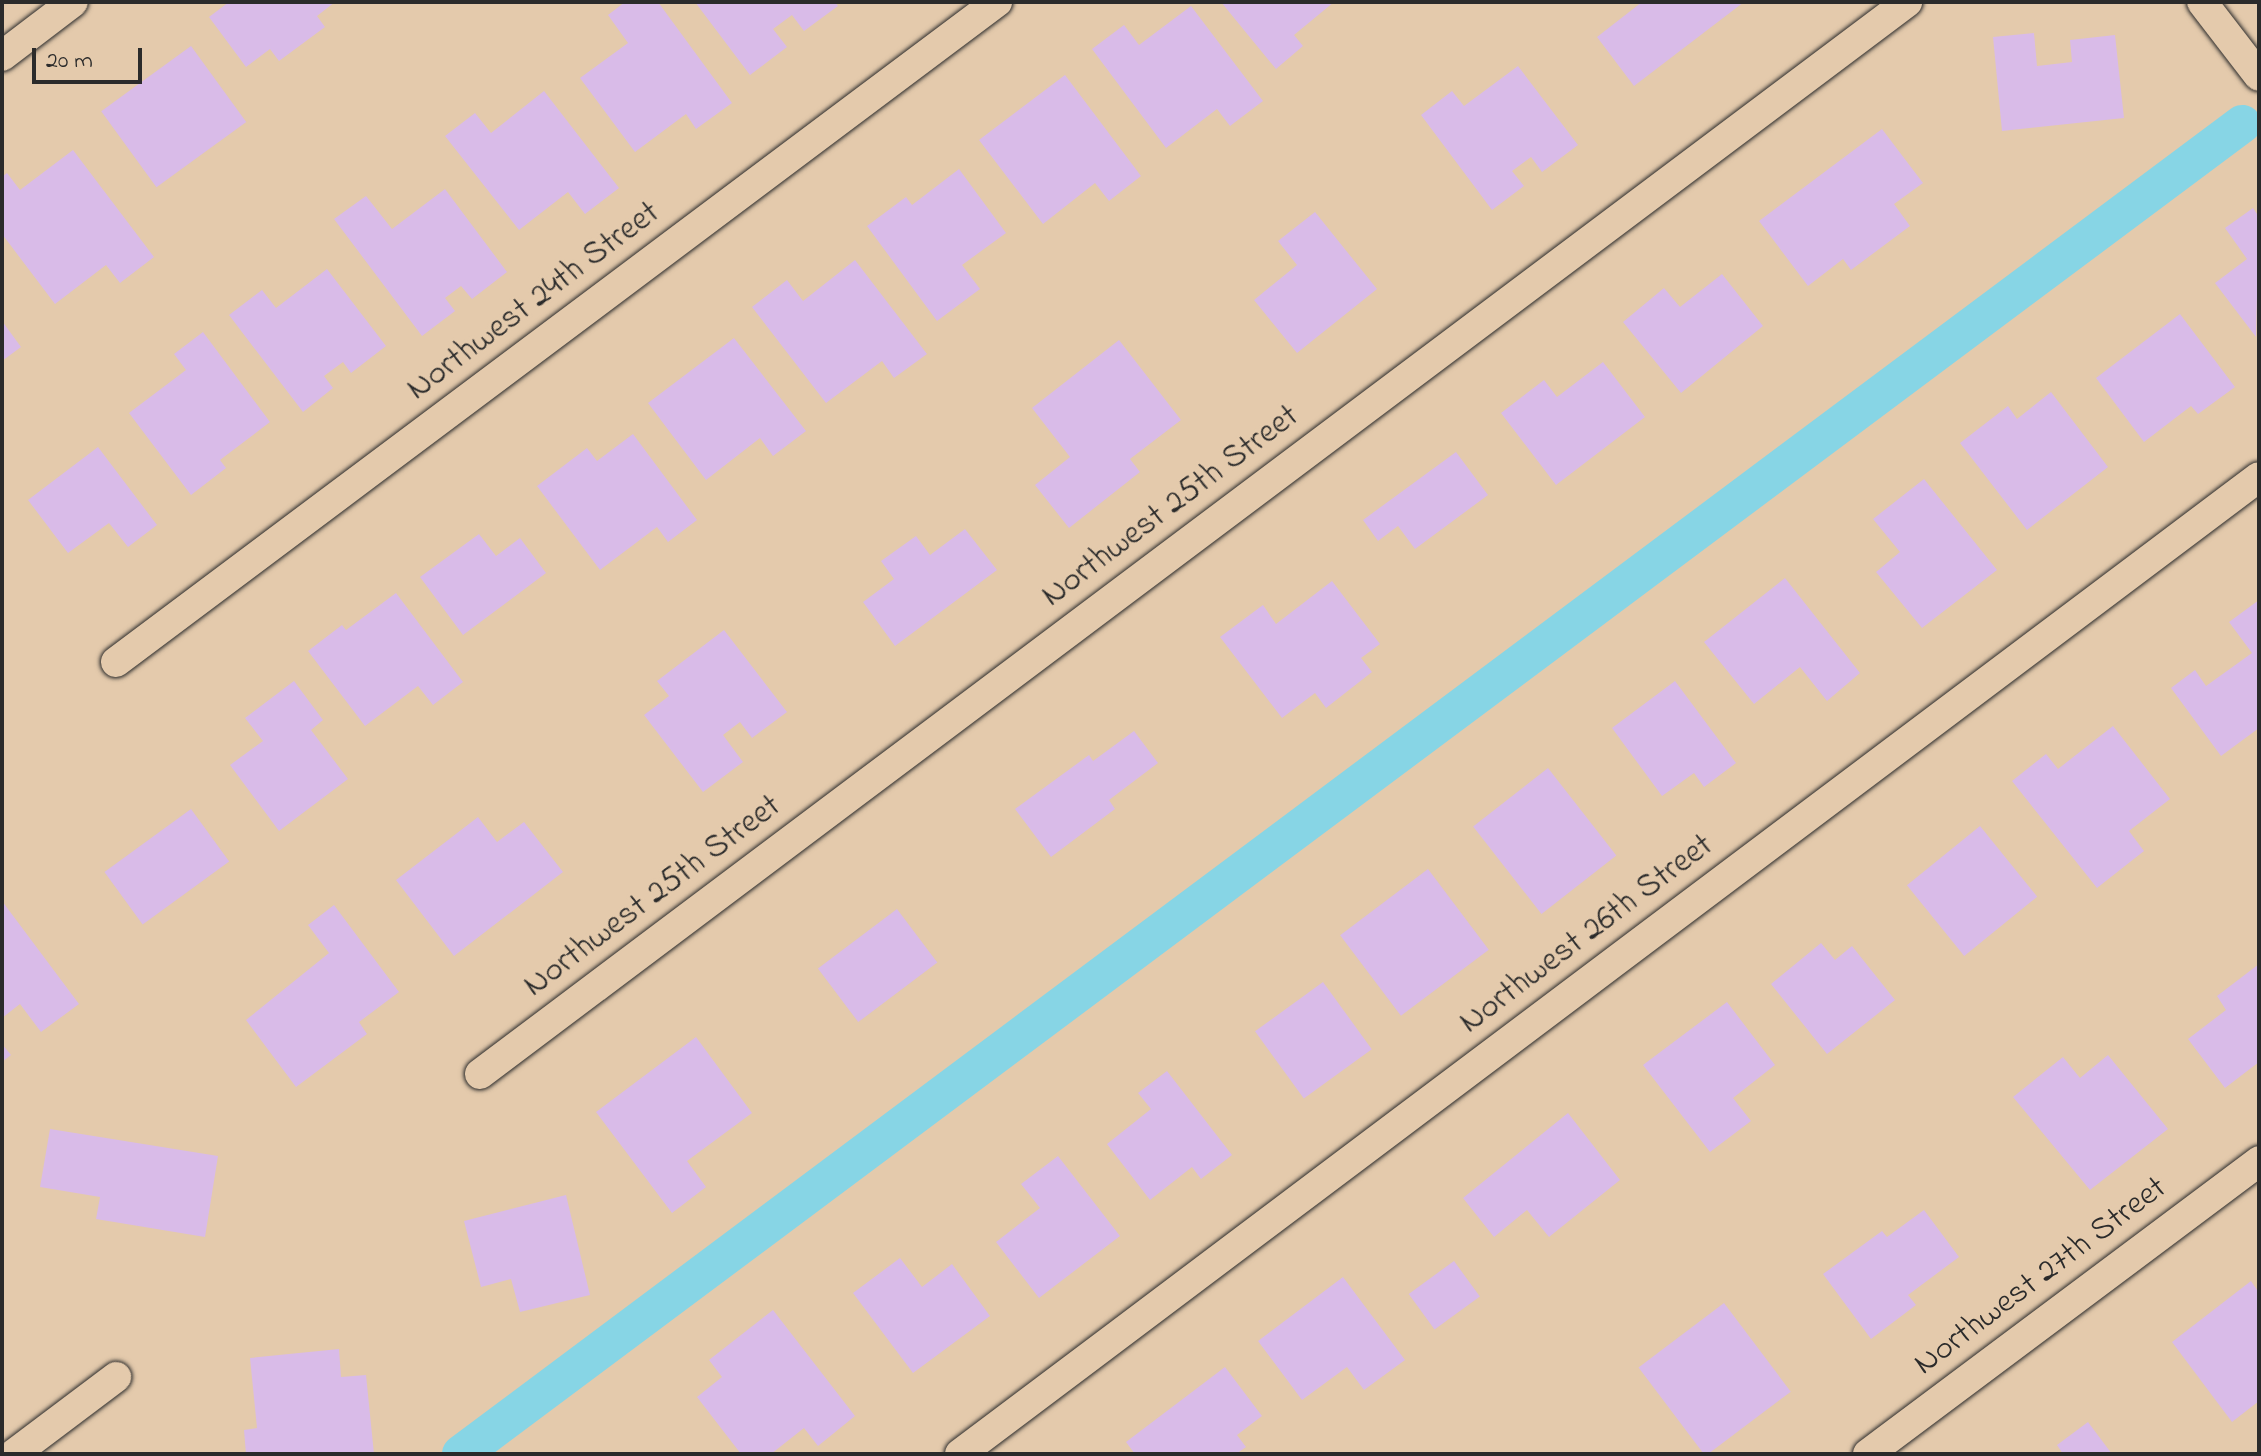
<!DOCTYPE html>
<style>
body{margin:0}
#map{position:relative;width:2261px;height:1456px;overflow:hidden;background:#e4caac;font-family:"Indie Flower",sans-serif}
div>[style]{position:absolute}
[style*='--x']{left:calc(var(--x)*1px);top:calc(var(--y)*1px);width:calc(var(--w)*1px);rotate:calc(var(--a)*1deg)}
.canal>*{height:38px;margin:-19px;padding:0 19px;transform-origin:19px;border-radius:19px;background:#87d5e5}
.building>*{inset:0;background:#d9bbe8;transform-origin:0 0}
.roads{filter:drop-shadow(0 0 2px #2b2b2b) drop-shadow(0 0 2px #2b2b2b)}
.minor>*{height:30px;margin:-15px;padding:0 15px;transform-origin:15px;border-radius:15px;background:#e4caac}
span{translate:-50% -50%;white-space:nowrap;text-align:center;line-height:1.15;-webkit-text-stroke:6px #e4caac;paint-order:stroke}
.street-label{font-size:34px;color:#2b2b2b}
.frame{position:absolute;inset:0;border:4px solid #2b2b2b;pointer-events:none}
.scale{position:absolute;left:32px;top:48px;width:110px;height:36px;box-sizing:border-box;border:4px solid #2b2b2b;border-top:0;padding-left:10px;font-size:24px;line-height:28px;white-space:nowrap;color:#2b2b2b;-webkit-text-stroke:6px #e4caac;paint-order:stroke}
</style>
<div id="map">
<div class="canal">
<i style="--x:461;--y:1454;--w:2223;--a:-36.75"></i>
</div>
<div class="building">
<i style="clip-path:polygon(229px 2px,335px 2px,317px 16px,325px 27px,279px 61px,270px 49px,246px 67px,209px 17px)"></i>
<i style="clip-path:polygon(625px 2px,658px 2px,732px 103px,696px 129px,686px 114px,635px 152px,580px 78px,628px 43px,608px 15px)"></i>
<i style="clip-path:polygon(695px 2px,835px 2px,838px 6px,804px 31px,792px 15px,773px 29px,787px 47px,750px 75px)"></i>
<i style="clip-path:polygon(1221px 2px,1334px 2px,1294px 35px,1303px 46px,1276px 69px)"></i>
<i style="clip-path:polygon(1642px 2px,1744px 2px,1634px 86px,1597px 37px)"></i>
<i style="clip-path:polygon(1191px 6px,1263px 101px,1230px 126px,1217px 109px,1166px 148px,1092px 49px,1124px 25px,1139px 45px)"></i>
<i style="clip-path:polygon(2034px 33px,2037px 66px,2072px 62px,2070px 40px,2115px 35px,2124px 118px,2002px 131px,1993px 37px)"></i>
<i style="left:191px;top:46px;width:94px;height:111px;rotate:54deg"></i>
<i style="clip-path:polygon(1518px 66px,1578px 145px,1542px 172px,1531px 157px,1512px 171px,1524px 186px,1492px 210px,1421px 115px,1452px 91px,1464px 106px)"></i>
<i style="clip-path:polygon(1065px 75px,1141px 176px,1109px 201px,1095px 183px,1043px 224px,979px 140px)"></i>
<i style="clip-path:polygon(544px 91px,619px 188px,585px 214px,568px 192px,519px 230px,445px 136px,475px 113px,491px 133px)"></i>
<i style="clip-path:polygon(1882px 129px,1923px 183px,1894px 204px,1910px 226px,1851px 270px,1843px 259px,1808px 286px,1759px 221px)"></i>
<i style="clip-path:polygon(73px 150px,154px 257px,120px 283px,106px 265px,55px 304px,2px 234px,2px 177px,7px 173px,20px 190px)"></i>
<i style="clip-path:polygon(959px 169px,1006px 233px,962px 265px,980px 289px,937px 321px,867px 226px,906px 197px,912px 205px)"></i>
<i style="clip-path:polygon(445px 189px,507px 272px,472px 299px,461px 286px,445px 298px,455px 311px,422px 336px,334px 219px,366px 196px,392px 229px)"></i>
<i style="clip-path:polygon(2253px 208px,2259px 217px,2256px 337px,2215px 283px,2247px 259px,2225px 228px)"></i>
<i style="clip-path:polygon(1315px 212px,1377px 289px,1297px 353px,1254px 300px,1297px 265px,1278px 241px)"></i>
<i style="clip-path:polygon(855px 260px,927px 354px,894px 378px,882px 361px,826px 403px,752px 307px,787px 280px,803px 301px)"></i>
<i style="clip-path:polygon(327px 269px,386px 346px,351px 373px,343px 362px,324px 376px,333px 388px,303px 412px,229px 315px,262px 290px,276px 308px)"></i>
<i style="clip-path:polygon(1722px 274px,1763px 326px,1681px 393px,1623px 322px,1664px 288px,1680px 307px)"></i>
<i style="clip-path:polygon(2180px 314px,2235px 387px,2198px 414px,2191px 406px,2144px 442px,2096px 378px)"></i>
<i style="clip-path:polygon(2px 321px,21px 347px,2px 361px)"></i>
<i style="clip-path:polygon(203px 332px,270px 422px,220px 460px,226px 468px,191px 495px,129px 413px,186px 370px,174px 354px)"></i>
<i style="clip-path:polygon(734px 338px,806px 431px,773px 456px,760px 438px,706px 480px,648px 403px)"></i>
<i style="clip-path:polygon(1119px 340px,1181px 420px,1130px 459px,1140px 472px,1069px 528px,1035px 485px,1070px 457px,1032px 408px)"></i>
<i style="clip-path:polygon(1603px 362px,1645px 417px,1556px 485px,1501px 413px,1544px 380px,1557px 397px)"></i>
<i style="clip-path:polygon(2051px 392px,2108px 467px,2027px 530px,1960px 443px,2008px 406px,2017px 419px)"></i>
<i style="clip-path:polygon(633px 434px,697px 520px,668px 542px,657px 527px,600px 570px,537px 486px,587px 448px,597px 461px)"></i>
<i style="clip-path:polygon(98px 447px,157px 525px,128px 547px,109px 523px,68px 553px,28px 500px)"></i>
<i style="clip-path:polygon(1456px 452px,1488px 495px,1415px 549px,1398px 526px,1378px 541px,1363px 520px)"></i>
<i style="clip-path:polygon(1924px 479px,1997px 570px,1922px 628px,1876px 572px,1900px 552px,1873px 519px)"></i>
<i style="clip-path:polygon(965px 529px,997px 570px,895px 646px,863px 602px,894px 579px,881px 561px,916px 536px,930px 555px)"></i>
<i style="clip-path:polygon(479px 534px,496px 556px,520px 538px,546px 573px,463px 635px,420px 577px)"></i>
<i style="clip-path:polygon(1785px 578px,1860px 673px,1827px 701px,1800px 667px,1754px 704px,1704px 642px)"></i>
<i style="clip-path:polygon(1332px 581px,1380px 644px,1361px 658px,1372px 672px,1326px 708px,1315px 693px,1282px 718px,1220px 637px,1263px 605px,1276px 624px)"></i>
<i style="clip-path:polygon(396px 593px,463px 682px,433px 705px,418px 686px,365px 726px,308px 651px,342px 625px,346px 630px)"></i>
<i style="clip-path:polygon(2259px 600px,2259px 728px,2221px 756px,2171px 688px,2195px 670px,2206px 686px,2252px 653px,2229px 622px)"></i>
<i style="clip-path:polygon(724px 630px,787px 712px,752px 738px,740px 722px,723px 735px,743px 762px,703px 792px,644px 715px,669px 696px,657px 681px)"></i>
<i style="clip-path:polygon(294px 681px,323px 720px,311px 730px,348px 779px,279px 831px,230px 765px,263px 741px,245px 718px)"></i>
<i style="clip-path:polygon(1675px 681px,1736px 763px,1704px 787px,1694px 773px,1662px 796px,1612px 728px)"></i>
<i style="clip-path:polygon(2113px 726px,2170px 799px,2129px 831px,2144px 851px,2097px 888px,2012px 781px,2046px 754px,2058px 769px)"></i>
<i style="clip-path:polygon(1134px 731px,1158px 763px,1109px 800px,1115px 809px,1051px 857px,1015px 809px,1089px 755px,1093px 761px)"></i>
<i style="left:1548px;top:768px;width:111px;height:95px;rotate:52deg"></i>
<i style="left:191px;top:809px;width:65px;height:107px;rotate:54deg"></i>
<i style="clip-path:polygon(478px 817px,497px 842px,524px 822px,563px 872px,454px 956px,396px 880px)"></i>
<i style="left:1980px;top:826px;width:91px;height:94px;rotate:51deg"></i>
<i style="left:1428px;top:869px;width:101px;height:110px;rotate:53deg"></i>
<i style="clip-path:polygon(2px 901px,79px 1004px,41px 1032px,20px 1004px,2px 1018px)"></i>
<i style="clip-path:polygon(334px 905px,399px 992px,359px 1022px,367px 1034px,296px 1087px,246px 1020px,329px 953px,308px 925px)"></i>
<i style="left:897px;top:909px;width:67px;height:99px;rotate:53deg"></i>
<i style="clip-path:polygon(1821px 943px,1835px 960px,1852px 946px,1895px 1000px,1827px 1054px,1771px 984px)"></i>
<i style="clip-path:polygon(2259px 964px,2259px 1062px,2225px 1088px,2188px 1039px,2226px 1010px,2217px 996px)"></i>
<i style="left:1323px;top:982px;width:83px;height:84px;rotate:54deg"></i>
<i style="clip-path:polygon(1727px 1002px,1775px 1065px,1733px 1098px,1751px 1121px,1710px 1152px,1643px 1065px)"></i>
<i style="clip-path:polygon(696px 1037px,752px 1113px,687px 1161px,706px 1187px,672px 1213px,596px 1112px)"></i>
<i style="clip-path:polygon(2px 1044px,11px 1055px,2px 1062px)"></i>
<i style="clip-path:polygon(2108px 1055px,2168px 1129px,2090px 1190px,2013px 1097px,2063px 1057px,2080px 1078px)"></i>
<i style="clip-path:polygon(1167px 1071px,1232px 1155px,1201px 1179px,1192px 1167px,1150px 1200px,1107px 1144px,1151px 1109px,1138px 1093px)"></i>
<i style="clip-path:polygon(1568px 1113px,1620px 1180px,1549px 1237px,1527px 1210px,1494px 1237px,1463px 1198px)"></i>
<i style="clip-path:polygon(50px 1129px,218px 1156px,205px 1237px,96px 1219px,100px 1197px,40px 1187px)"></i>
<i style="clip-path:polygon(1058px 1156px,1120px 1236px,1039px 1298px,996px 1242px,1040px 1208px,1021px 1184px)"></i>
<i style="clip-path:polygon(566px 1195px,590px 1295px,520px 1312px,511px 1279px,481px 1287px,464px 1221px)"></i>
<i style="clip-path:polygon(1924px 1210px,1959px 1257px,1908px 1295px,1916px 1305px,1871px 1339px,1823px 1274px,1882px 1231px,1887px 1237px)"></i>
<i style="clip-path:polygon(900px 1258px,922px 1287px,952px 1264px,990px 1316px,913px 1373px,853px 1293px)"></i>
<i style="left:1454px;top:1261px;width:44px;height:56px;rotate:54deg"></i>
<i style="clip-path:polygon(1343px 1277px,1405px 1360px,1364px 1390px,1347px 1367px,1302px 1400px,1258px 1341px)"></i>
<i style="clip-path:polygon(2251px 1281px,2259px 1293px,2259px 1401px,2232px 1422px,2172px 1342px)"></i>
<i style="left:1724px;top:1303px;width:111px;height:107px;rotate:53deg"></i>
<i style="clip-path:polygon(773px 1310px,855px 1416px,818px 1446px,804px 1428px,771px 1454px,741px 1454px,697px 1397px,722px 1377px,709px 1360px)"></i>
<i style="clip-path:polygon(339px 1349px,341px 1377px,366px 1375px,374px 1454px,246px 1454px,244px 1430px,257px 1428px,250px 1358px)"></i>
<i style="clip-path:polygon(1225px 1367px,1262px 1416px,1237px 1435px,1246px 1447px,1236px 1454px,1135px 1454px,1126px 1442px)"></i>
<i style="clip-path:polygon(2088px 1422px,2112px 1454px,2063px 1454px,2057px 1445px)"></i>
</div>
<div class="roads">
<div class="minor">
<i style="--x:2202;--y:2;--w:93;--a:52.4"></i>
<i style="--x:2;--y:56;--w:89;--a:-37.3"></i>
<i style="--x:116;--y:662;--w:1101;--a:-36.84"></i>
<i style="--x:480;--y:1074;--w:1785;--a:-36.91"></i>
<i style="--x:14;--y:1454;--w:128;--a:-37"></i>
<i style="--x:960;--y:1454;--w:1625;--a:-36.95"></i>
<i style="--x:1868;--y:1454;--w:489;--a:-36.8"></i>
</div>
</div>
<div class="street-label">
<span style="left:534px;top:302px;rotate:-37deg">Northwest 24th Street</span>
<span style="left:1171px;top:507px;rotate:-37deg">Northwest 25th Street</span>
<span style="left:653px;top:897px;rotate:-37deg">Northwest 25th Street</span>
<span style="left:1587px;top:935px;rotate:-37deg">Northwest 26th Street</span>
<span style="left:2041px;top:1277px;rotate:-37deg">Northwest 27th Street</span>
</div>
<div class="frame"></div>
<div class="scale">20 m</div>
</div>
